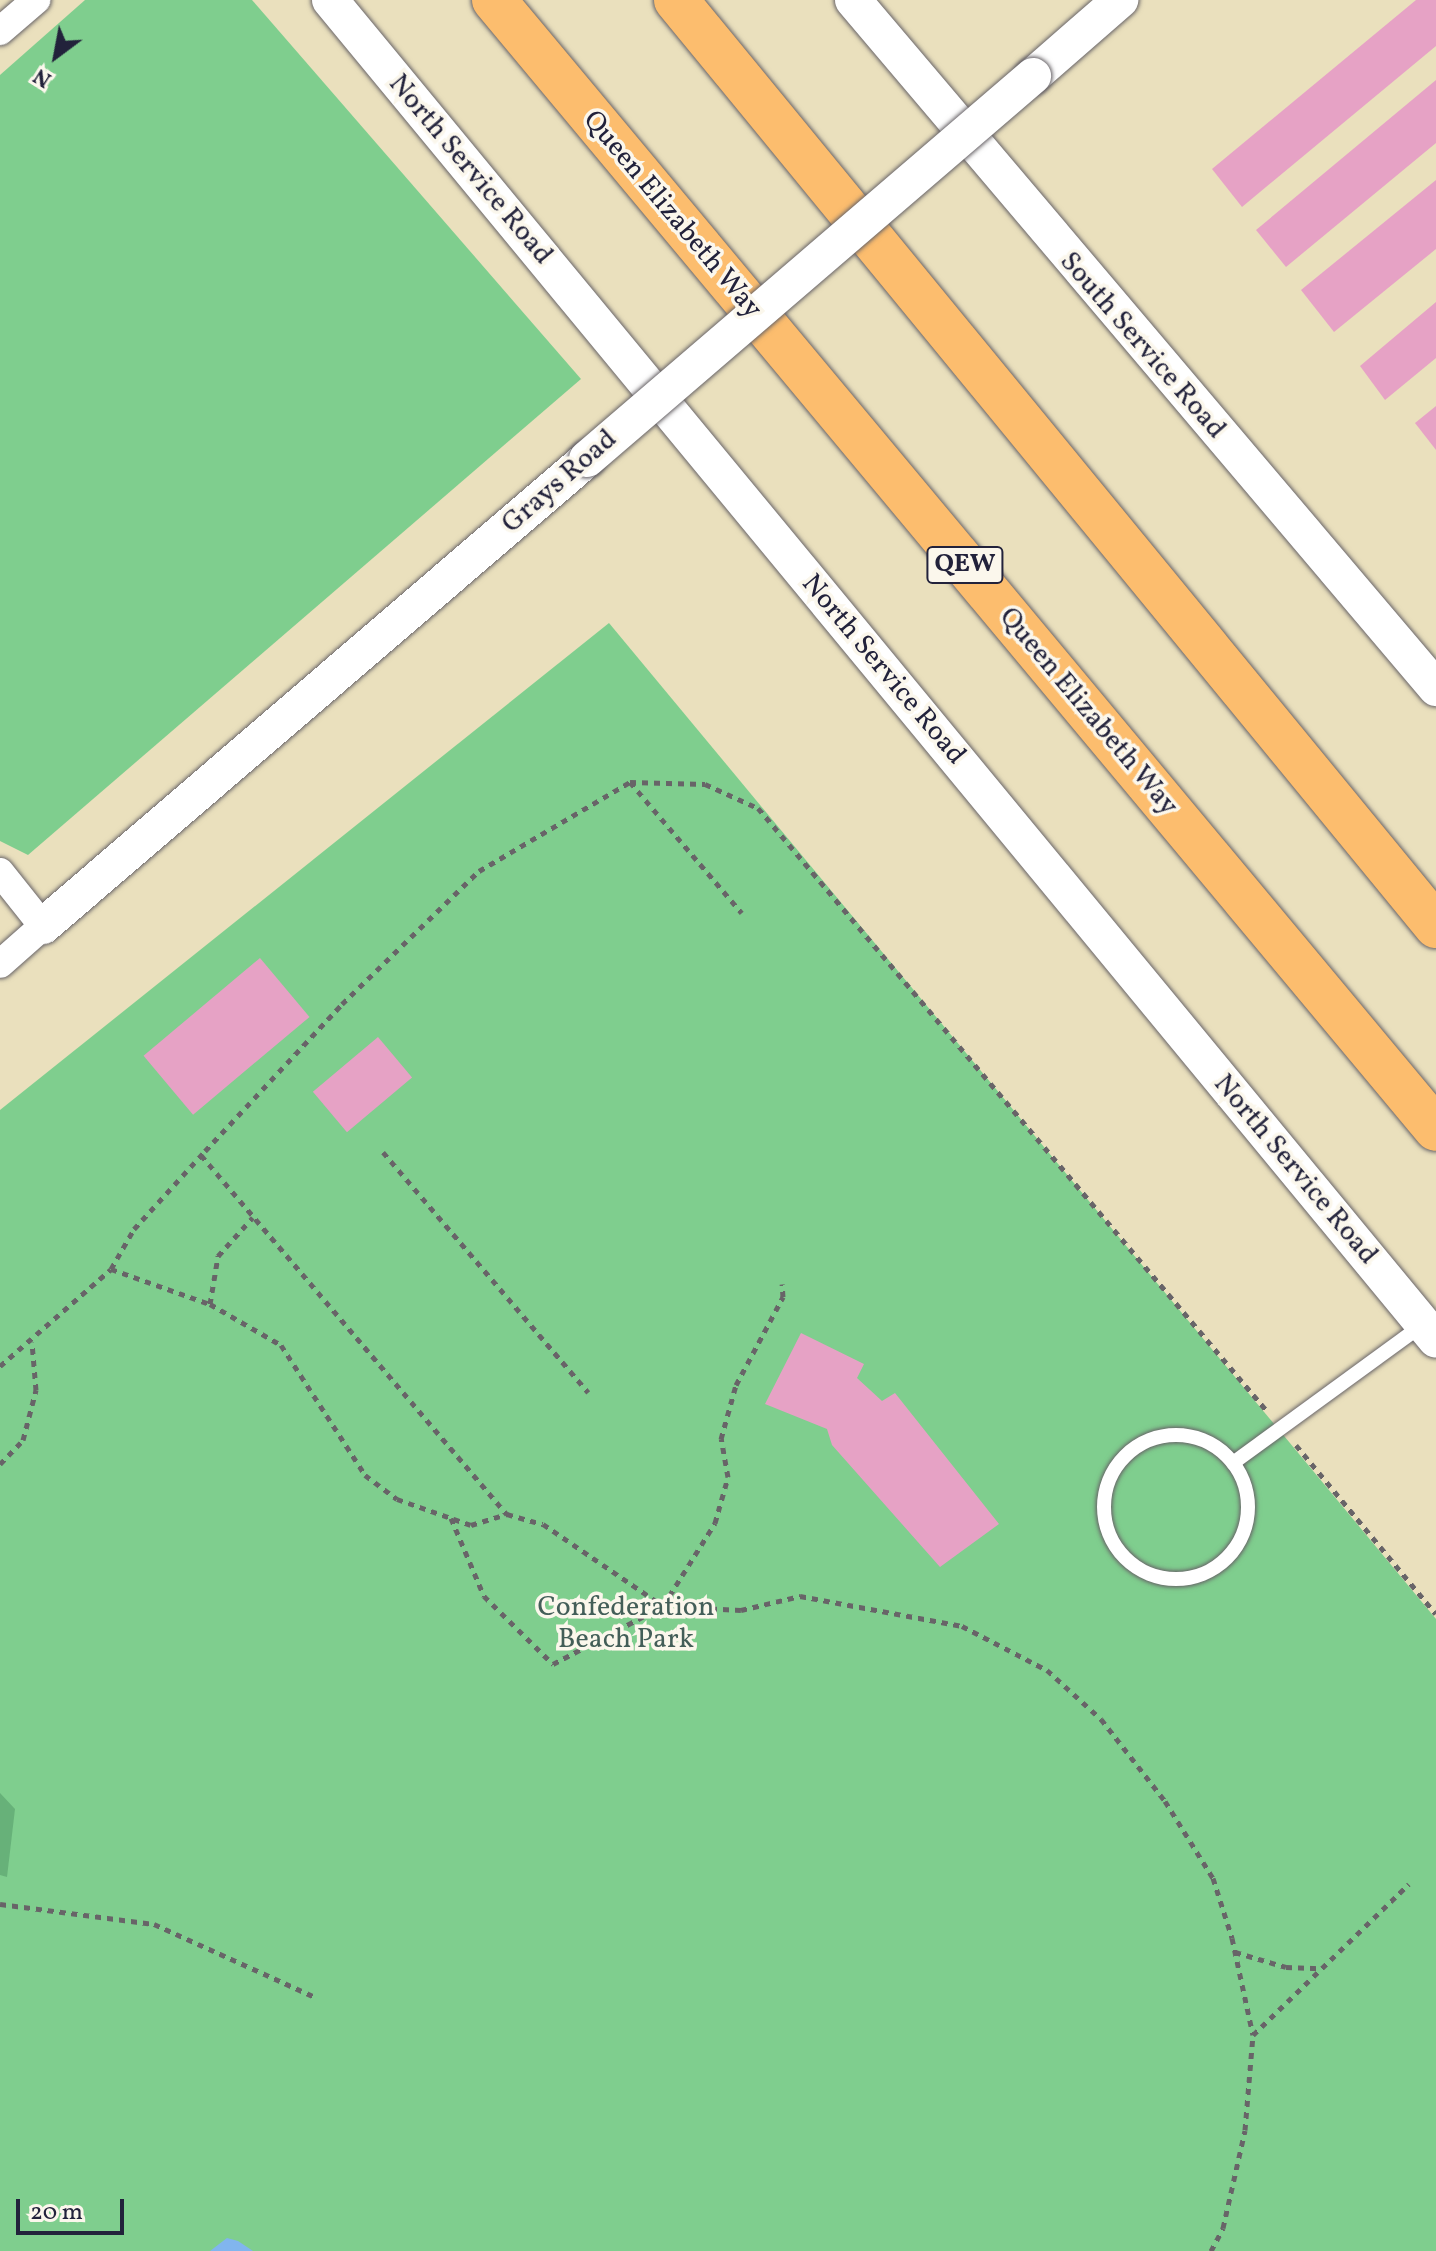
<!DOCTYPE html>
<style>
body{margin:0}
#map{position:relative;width:1436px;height:2251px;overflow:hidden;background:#eae0bd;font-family:Vollkorn,serif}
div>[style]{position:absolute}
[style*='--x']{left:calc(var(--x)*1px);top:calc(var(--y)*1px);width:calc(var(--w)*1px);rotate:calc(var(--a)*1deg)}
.green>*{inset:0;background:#7fce8e}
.forest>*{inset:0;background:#67b179}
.water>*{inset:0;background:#81b5ee}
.building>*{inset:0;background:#e6a2c5;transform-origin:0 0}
.path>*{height:5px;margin-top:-2.5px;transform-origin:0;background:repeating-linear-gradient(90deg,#686468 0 6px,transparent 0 12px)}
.roads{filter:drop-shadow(0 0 2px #686468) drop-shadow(0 0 2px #686468)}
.service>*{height:14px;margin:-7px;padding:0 7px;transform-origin:7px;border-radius:7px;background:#fff}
.service>.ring{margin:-7px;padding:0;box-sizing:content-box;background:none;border:14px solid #fff;border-radius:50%}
.minor>*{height:28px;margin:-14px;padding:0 14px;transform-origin:14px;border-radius:14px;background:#fff}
.tertiary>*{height:36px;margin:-18px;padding:0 18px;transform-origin:18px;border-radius:18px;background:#fff}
.motorway>*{height:44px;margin:-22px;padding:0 22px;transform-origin:22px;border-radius:22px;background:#fcbd6e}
.bridges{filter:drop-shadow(0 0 2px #686468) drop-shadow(0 0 2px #686468)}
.tertiary-bridge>*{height:36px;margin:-18px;padding:0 18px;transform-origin:18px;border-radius:18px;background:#fff}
span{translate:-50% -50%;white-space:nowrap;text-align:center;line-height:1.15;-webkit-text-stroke:7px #fbf7ec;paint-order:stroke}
.shield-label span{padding:2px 6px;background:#fbf7ec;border:2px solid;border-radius:6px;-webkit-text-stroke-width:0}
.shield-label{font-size:26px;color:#22223b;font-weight:700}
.street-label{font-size:28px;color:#22223b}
.park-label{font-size:28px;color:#435e58}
.north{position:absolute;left:16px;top:16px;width:80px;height:80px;-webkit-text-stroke:6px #fbf7ec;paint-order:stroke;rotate:212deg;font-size:22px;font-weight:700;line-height:32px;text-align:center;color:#22223b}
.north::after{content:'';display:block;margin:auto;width:28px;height:36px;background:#22223b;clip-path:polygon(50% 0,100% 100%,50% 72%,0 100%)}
.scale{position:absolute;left:16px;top:2199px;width:108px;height:36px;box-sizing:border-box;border:4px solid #22223b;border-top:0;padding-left:10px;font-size:24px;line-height:28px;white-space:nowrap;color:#22223b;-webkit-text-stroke:6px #fbf7ec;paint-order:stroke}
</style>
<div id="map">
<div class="green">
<i style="clip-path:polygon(85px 0,252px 0,581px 379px,28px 855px,0 841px,0 75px)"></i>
<i style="clip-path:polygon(609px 623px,1436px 1619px,1436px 2251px,0 2251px,0 1110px)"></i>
</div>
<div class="forest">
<i style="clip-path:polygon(0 1793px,15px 1809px,7px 1877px,0 1875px)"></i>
</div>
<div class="water">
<i style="clip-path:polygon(227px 2238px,238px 2241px,253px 2251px,210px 2251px)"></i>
</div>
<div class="building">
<i style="clip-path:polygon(1416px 0,1436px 0,1436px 46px,1242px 207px,1212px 169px)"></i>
<i style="clip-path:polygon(1436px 80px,1436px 143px,1286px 267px,1256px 230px)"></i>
<i style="clip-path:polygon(1436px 180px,1436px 249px,1334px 332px,1301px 290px)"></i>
<i style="clip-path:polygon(1436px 302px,1436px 358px,1385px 400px,1360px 366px)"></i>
<i style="clip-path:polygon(1436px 406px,1436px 450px,1415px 423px)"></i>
<i style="left:260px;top:958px;width:77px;height:152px;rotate:50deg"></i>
<i style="left:378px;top:1037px;width:53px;height:85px;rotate:50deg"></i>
<i style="clip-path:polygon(801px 1333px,864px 1364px,857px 1378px,882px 1401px,895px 1393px,999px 1524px,940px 1567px,832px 1445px,827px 1429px,765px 1404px)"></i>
</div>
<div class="path">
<i style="--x:630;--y:782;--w:172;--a:49.5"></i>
<i style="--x:383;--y:1152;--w:316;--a:49.5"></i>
<i style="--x:201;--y:1155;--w:472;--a:49.6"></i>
<i style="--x:111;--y:1269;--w:105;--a:19.5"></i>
<i style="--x:210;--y:1304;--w:82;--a:30"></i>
<i style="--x:281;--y:1345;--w:155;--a:57.1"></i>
<i style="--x:365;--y:1475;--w:40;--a:37"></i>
<i style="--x:397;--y:1499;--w:78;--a:19.4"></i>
<i style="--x:471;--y:1525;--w:38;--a:-17"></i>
<i style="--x:507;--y:1514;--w:37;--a:16"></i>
<i style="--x:543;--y:1524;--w:145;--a:34.3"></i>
<i style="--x:663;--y:1606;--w:98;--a:-57.9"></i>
<i style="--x:715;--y:1523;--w:48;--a:-74.2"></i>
<i style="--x:728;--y:1477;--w:39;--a:-100"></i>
<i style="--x:721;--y:1439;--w:56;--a:-74.5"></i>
<i style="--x:736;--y:1385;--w:100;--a:-61.9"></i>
<i style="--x:783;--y:1297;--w:13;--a:-94"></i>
<i style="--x:210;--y:1304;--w:49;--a:-80.5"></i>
<i style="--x:218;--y:1256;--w:52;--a:-48.1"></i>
<i style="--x:0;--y:1366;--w:147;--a:-41.1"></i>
<i style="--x:111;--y:1269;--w:46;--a:-60.1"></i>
<i style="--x:134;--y:1229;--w:105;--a:-47.7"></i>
<i style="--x:205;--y:1151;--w:201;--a:-47"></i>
<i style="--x:342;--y:1004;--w:191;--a:-44.2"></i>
<i style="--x:479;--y:871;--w:175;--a:-30.5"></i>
<i style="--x:630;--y:782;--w:75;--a:1.5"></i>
<i style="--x:705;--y:784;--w:58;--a:24.4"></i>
<i style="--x:758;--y:808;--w:788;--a:49.84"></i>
<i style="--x:1296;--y:1445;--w:219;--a:50.4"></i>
<i style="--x:0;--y:1464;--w:33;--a:-46"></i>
<i style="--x:23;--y:1440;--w:52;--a:-75.4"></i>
<i style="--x:36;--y:1390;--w:48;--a:-94.8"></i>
<i style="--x:451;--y:1518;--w:85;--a:67.1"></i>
<i style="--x:484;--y:1596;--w:97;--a:44.6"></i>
<i style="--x:553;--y:1664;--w:124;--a:-27.8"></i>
<i style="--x:663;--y:1606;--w:78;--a:2.9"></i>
<i style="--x:741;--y:1610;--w:61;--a:-13.3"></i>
<i style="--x:800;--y:1596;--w:165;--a:10.5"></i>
<i style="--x:962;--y:1626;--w:96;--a:27.4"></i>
<i style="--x:1047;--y:1670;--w:73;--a:42.2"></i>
<i style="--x:1101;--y:1719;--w:104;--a:52"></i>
<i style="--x:1165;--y:1801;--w:91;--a:58.1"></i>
<i style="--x:1213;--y:1878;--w:63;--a:72.4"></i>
<i style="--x:1232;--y:1938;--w:99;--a:77.8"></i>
<i style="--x:0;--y:1904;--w:155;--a:7.4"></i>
<i style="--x:154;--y:1924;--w:177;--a:24.4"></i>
<i style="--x:1235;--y:1952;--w:53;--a:16.4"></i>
<i style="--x:1286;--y:1967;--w:34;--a:2"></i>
<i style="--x:1211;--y:2251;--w:26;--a:-62"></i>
<i style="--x:1223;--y:2228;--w:100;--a:-77.3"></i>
<i style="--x:1245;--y:2130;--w:95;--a:-85.2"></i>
<i style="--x:1253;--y:2035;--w:217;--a:-44.1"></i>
</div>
<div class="roads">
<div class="service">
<i class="ring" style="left:1104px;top:1435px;width:130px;height:130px"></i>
<i style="--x:1233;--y:1463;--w:234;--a:-36.1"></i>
</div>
<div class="minor">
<i style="--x:0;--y:31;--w:48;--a:-40.7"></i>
<i style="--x:0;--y:872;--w:69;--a:51.5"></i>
<i style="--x:43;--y:926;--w:57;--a:138.5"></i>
</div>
<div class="tertiary">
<i style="--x:330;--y:0;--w:1737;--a:50.46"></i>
<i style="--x:853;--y:0;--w:902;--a:49.72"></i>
<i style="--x:1033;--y:76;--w:116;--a:-41.1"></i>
<i style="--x:43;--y:926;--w:717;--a:-40.64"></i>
</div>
<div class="motorway">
<i style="--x:494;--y:0;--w:1470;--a:50.16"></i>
<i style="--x:676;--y:0;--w:1198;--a:50.62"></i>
</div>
</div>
<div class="bridges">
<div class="tertiary-bridge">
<i style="--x:587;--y:459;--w:588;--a:-40.65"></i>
</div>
</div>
<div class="shield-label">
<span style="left:965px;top:565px">QEW</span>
</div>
<div class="street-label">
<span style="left:470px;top:170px;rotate:50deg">North Service Road</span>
<span style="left:672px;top:215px;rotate:50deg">Queen Elizabeth Way</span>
<span style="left:1142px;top:346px;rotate:49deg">South Service Road</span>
<span style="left:560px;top:482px;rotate:-41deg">Grays Road</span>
<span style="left:883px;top:670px;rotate:50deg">North Service Road</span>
<span style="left:1088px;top:712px;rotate:50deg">Queen Elizabeth Way</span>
<span style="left:1295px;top:1170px;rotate:50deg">North Service Road</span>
</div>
<div class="park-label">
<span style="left:626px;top:1624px">Confederation<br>Beach Park</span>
</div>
<div class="north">N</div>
<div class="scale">20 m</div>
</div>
